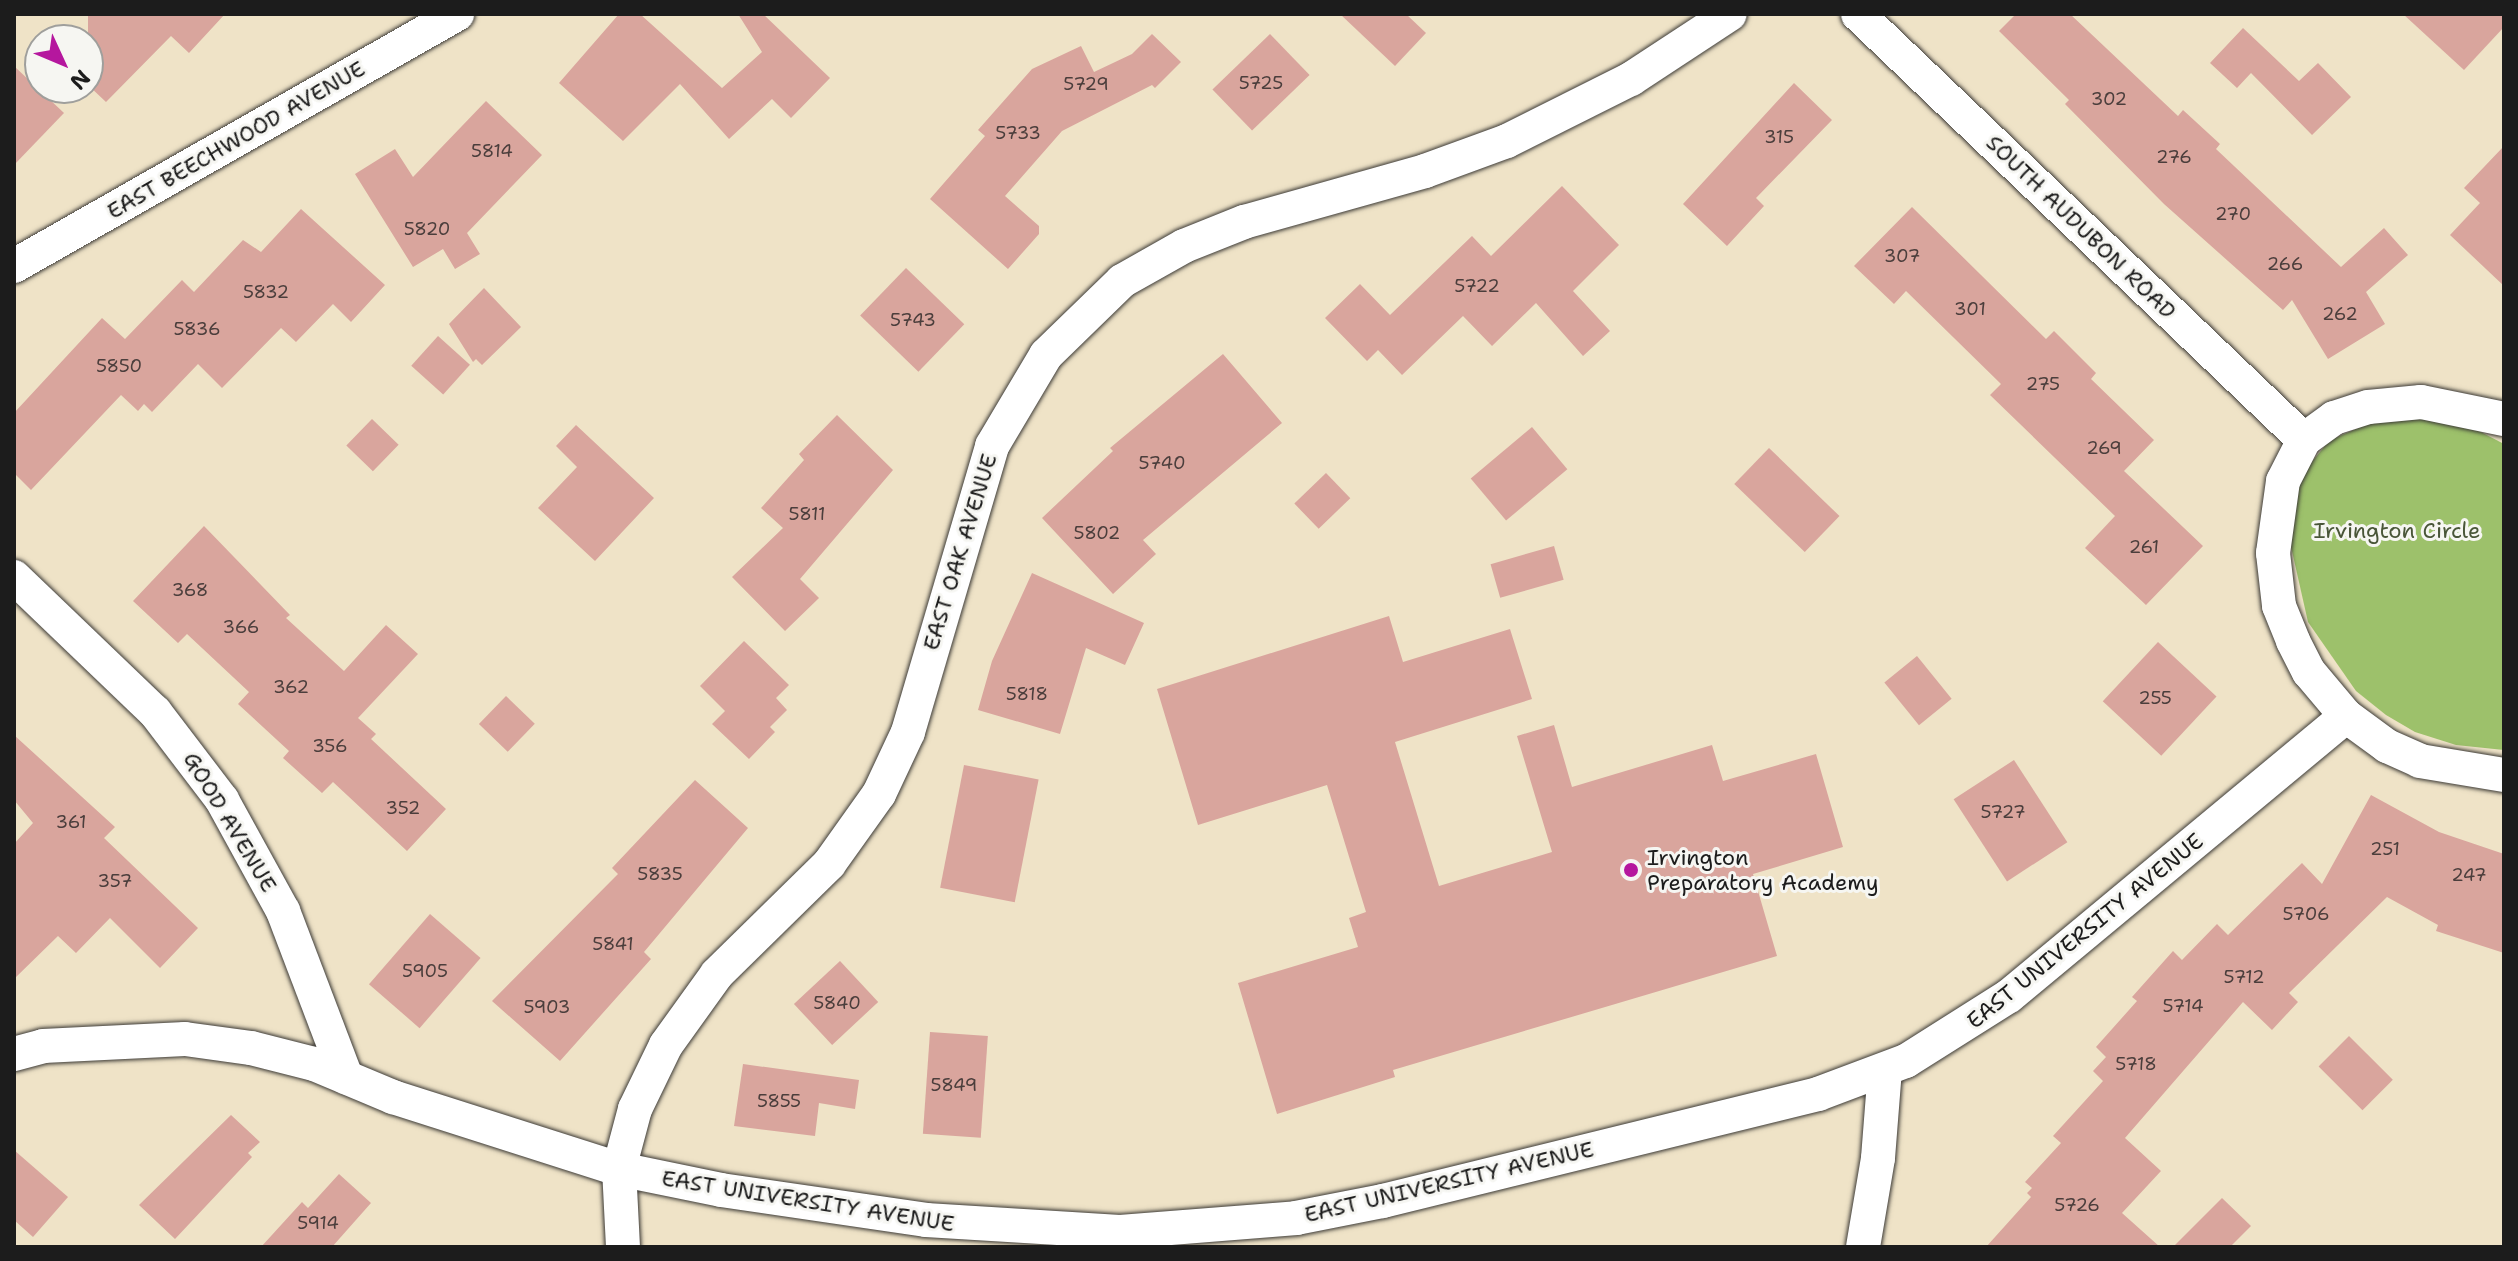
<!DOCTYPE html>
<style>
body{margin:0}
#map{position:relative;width:2518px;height:1261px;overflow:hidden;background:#efe3c7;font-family:"Shantell Sans",sans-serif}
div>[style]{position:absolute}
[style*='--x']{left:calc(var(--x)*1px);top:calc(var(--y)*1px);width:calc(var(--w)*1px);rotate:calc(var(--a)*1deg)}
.green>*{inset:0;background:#9dc16b}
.building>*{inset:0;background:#d9a59d;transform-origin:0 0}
.roads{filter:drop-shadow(0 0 2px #3c3a36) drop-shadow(0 0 2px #3c3a36)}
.street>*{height:34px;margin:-17px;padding:0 17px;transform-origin:17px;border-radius:17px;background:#fff}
.dots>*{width:22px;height:22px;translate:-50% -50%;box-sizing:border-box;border:4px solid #f6f6f2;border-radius:50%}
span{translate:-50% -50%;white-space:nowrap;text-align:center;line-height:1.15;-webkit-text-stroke:6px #f6f6f2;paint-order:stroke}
.number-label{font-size:18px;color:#4b3e3c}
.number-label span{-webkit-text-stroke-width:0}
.street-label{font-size:22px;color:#1c1c1c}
.park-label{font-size:22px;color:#495638}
.poi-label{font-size:22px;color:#1c1c1c}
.left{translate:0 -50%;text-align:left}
.frame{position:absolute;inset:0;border:16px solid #1c1c1c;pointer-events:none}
.north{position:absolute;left:24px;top:24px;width:80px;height:80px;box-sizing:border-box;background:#f6f6f2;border:2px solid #9f9f9c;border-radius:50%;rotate:134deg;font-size:22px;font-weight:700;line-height:32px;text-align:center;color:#1c1c1c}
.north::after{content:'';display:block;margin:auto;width:28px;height:36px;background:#b5179e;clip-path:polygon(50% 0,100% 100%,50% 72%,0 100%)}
</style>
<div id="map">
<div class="green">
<i style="clip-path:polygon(2382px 418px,2420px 418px,2477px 430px,2504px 444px,2504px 750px,2456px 745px,2415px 732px,2386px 715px,2356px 691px,2308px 622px,2287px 529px,2293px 499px,2305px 470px,2330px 440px)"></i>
</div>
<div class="building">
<i style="clip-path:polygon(88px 14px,225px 14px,189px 53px,171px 36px,106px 102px,88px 85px)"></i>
<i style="clip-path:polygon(619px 14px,640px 14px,722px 88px,762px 52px,738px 14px,763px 14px,830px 78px,791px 118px,772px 99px,729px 139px,680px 84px,623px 141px,559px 83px)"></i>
<i style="clip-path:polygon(1340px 14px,1406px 14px,1426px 33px,1395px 66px)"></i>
<i style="clip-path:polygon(2016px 14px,2070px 14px,2178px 116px,2183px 110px,2220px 144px,2216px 149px,2341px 267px,2384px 228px,2408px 255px,2366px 292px,2385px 324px,2328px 359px,2292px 300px,2283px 310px,2164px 204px,2065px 104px,2069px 100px,1999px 31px)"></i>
<i style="clip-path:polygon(2403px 14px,2504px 14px,2504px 27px,2464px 70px)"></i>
<i style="clip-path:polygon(2243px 28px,2299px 81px,2318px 63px,2351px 97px,2312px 135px,2251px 73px,2237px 88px,2210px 63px)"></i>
<i style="clip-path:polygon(1152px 34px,1181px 62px,1155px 88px,1152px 85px,1062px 131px,1005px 196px,1039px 226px,1039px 234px,1008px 269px,930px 199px,985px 136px,978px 130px,1032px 69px,1081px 46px,1094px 72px,1132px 54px)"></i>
<i style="left:1270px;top:34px;width:57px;height:80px;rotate:46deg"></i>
<i style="clip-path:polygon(14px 66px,64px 113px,14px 165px)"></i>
<i style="clip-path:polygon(1794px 83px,1832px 120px,1756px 198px,1764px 206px,1727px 246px,1683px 204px)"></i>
<i style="clip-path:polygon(486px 101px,542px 155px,467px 233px,480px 254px,455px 269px,443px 249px,413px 267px,355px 174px,395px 149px,413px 177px)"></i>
<i style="clip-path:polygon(2504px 146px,2504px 286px,2450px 235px,2480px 203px,2464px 188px)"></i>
<i style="clip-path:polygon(1562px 186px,1619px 245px,1573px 291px,1610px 331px,1583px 356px,1536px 303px,1492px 346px,1463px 316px,1402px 375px,1378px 350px,1367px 361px,1325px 318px,1360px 284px,1390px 315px,1472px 236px,1491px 256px)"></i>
<i style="clip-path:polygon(1912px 207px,2046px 339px,2054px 331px,2096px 373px,2091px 379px,2154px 440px,2124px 471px,2203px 546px,2146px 605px,2085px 548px,2115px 516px,1990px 395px,2001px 384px,1906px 291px,1894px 304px,1854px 266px)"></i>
<i style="clip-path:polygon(301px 209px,385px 285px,351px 322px,333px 304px,296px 342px,281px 328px,222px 388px,198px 364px,152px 412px,144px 404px,138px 411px,121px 395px,31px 490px,14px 473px,14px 413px,102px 318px,125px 339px,182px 280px,194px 292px,243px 240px,261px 252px)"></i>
<i style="left:906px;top:268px;width:81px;height:66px;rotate:44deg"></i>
<i style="clip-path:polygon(484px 288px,521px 327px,482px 365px,476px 359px,473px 362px,449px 324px)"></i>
<i style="left:438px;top:336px;width:43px;height:40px;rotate:42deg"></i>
<i style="clip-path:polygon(1223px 354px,1282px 423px,1143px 540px,1156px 554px,1113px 594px,1042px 518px,1113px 451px,1110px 448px)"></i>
<i style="clip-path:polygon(837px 415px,893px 470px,800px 579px,819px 598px,785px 631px,732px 577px,783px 528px,761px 508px,804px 460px,799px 454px)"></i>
<i style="left:372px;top:419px;width:37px;height:37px;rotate:44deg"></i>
<i style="clip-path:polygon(576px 425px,654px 498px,595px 561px,538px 508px,577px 467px,556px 446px)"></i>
<i style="left:1532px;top:427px;width:55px;height:80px;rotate:50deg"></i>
<i style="left:1769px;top:448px;width:98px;height:50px;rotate:44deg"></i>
<i style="left:1326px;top:473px;width:35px;height:44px;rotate:46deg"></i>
<i style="clip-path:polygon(204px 526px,290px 615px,286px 618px,344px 671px,386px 625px,418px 654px,358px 718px,376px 734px,371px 739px,446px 809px,407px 851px,333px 782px,322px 793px,283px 758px,289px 751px,238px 704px,249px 692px,187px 634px,178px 643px,133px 601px)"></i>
<i style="left:1554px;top:546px;width:35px;height:66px;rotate:74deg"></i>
<i style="clip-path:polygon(1032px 573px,1144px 623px,1125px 665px,1086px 648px,1060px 734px,978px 710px,992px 661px)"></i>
<i style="clip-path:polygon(1389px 616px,1403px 662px,1510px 629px,1532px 699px,1395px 742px,1439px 886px,1552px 852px,1517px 736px,1554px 725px,1572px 787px,1712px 745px,1723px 781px,1816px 754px,1843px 847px,1753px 874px,1777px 956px,1393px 1070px,1395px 1077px,1277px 1114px,1238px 983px,1358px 947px,1349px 918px,1366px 912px,1327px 785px,1198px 825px,1157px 689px)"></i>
<i style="clip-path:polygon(744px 641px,789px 685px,776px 698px,787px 710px,770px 727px,775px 732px,749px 759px,712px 724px,725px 711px,700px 686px)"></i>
<i style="left:2158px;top:642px;width:80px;height:81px;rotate:43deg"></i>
<i style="left:1917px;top:656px;width:55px;height:42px;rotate:51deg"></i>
<i style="left:506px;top:696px;width:40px;height:39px;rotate:44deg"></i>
<i style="clip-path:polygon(14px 735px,115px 827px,104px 838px,198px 928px,160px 968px,110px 918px,76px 953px,58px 936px,14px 979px,14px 844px,33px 823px,14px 800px)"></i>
<i style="left:2014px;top:760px;width:98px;height:72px;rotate:57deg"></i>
<i style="left:964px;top:765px;width:76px;height:125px;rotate:11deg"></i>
<i style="clip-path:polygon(695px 780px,748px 828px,644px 952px,651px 959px,560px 1061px,492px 1001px,618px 874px,612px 868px)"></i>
<i style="clip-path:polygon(2371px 795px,2439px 832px,2504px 854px,2504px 953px,2436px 931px,2438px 925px,2387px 897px,2289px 993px,2298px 1002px,2272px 1030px,2243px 1002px,2125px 1138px,2161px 1171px,2122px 1213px,2160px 1247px,1986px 1247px,2031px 1197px,2027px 1193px,2032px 1188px,2025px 1182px,2061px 1143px,2053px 1136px,2103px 1081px,2093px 1071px,2106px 1057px,2096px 1047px,2137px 1001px,2132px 997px,2173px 951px,2182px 960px,2217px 924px,2228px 935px,2302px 863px,2322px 884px)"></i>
<i style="left:430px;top:914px;width:67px;height:93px;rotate:41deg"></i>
<i style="left:840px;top:961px;width:56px;height:63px;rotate:47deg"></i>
<i style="left:930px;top:1032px;width:58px;height:102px;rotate:4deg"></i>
<i style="left:2349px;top:1036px;width:62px;height:43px;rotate:45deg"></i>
<i style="clip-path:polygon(743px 1064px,859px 1080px,855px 1109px,819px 1103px,815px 1136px,734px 1126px)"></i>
<i style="clip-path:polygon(231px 1115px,260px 1142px,248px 1153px,252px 1157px,175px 1239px,139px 1205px)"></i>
<i style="clip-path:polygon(14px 1150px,68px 1197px,33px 1237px,14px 1220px)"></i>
<i style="clip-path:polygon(339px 1174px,371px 1203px,332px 1247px,261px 1247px,302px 1202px,308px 1208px)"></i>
<i style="clip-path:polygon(2222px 1198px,2251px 1226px,2230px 1247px,2173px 1247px)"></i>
</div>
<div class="roads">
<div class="street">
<i style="--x:1858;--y:14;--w:617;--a:43.69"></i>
<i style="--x:14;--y:266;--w:510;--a:-29.63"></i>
<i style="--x:2504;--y:419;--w:85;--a:-168.4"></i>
<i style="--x:2421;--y:402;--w:53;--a:174.6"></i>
<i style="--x:2368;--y:407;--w:36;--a:162"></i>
<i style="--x:2334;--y:418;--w:37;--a:144"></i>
<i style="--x:2304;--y:440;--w:46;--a:117.1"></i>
<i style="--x:2283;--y:481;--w:73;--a:97.9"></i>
<i style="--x:2273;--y:553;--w:53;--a:83.5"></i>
<i style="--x:2279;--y:606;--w:38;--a:68"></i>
<i style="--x:2293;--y:641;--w:35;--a:63"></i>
<i style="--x:2309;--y:672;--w:57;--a:49.9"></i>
<i style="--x:2346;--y:716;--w:51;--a:36.2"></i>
<i style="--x:2387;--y:746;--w:36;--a:24"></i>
<i style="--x:2420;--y:761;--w:85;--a:9.5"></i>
<i style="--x:14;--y:577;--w:195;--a:43.8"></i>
<i style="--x:155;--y:712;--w:111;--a:52.7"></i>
<i style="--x:222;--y:800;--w:127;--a:61.2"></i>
<i style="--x:283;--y:911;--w:178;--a:69.2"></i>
<i style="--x:14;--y:1054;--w:30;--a:-15"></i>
<i style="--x:43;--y:1046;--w:142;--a:-2.8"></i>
<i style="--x:185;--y:1039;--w:67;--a:7.8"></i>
<i style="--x:251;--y:1048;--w:65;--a:14.3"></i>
<i style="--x:314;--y:1064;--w:86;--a:22.7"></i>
<i style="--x:393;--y:1097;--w:237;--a:17.7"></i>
<i style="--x:619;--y:1169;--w:104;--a:11.6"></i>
<i style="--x:721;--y:1190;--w:207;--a:8.3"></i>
<i style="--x:926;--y:1220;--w:194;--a:3.5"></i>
<i style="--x:1120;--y:1232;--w:177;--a:-4.5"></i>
<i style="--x:1296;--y:1218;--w:89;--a:-11.1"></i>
<i style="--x:1383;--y:1201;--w:448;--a:-13.8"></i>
<i style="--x:1818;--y:1094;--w:94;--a:-20.6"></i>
<i style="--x:1906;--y:1061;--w:122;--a:-32.3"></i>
<i style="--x:2009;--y:996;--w:438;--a:-39.7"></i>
<i style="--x:623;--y:1247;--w:78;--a:-92.9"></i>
<i style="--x:619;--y:1169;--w:62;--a:-75.1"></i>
<i style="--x:635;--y:1109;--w:71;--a:-64.2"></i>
<i style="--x:666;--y:1045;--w:87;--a:-54.3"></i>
<i style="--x:717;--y:974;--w:157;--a:-44.5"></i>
<i style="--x:829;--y:864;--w:86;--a:-54.5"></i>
<i style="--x:879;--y:794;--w:68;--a:-64.9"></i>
<i style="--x:908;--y:732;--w:298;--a:-73.6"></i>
<i style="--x:992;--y:446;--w:106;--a:-59.3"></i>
<i style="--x:1046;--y:355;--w:106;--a:-44.2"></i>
<i style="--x:1122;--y:281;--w:71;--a:-29.4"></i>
<i style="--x:1184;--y:246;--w:65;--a:-21.8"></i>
<i style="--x:1244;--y:222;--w:188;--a:-15.7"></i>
<i style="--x:1425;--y:171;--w:87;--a:-20.1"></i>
<i style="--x:1507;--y:141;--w:139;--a:-26.6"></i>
<i style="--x:1631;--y:79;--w:118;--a:-33.3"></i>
<i style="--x:1863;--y:1247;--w:90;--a:-80.4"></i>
<i style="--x:1878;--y:1158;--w:88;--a:-85.5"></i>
</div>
</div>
<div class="dots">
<i style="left:1631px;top:870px;background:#b5179e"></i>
</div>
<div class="number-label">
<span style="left:1261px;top:83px">5725</span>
<span style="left:1086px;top:84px">5729</span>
<span style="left:2109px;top:99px">302</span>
<span style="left:1018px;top:133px">5733</span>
<span style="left:1779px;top:137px">315</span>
<span style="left:492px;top:151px">5814</span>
<span style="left:2174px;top:157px">276</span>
<span style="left:2233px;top:214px">270</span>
<span style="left:427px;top:229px">5820</span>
<span style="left:1902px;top:256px">307</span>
<span style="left:2285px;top:264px">266</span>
<span style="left:1477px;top:286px">5722</span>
<span style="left:266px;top:292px">5832</span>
<span style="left:1970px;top:309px">301</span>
<span style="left:2340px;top:314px">262</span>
<span style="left:913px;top:320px">5743</span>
<span style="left:197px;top:329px">5836</span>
<span style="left:119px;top:366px">5850</span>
<span style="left:2043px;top:384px">275</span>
<span style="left:2104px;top:448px">269</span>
<span style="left:1162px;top:463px">5740</span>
<span style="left:807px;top:514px">5811</span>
<span style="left:1097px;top:533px">5802</span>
<span style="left:2144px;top:547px">261</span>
<span style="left:190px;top:590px">368</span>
<span style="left:241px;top:627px">366</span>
<span style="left:291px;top:687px">362</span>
<span style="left:1027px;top:694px">5818</span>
<span style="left:2155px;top:698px">255</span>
<span style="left:330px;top:746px">356</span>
<span style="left:403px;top:808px">352</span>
<span style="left:2003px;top:812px">5727</span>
<span style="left:71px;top:822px">361</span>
<span style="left:2385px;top:849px">251</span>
<span style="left:660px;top:874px">5835</span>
<span style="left:2469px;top:875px">247</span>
<span style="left:115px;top:881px">357</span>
<span style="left:2306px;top:914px">5706</span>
<span style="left:613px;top:944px">5841</span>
<span style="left:425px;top:971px">5905</span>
<span style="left:2244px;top:977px">5712</span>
<span style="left:837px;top:1003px">5840</span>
<span style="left:2183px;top:1006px">5714</span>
<span style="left:547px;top:1007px">5903</span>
<span style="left:2136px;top:1064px">5718</span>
<span style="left:954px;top:1085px">5849</span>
<span style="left:779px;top:1101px">5855</span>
<span style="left:2077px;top:1205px">5726</span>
<span style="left:318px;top:1223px">5914</span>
</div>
<div class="street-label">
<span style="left:236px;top:140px;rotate:-30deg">EAST BEECHWOOD AVENUE</span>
<span style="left:2081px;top:227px;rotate:44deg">SOUTH AUDUBON ROAD</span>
<span style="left:960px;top:552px;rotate:-73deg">EAST OAK AVENUE</span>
<span style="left:230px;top:822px;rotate:59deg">GOOD AVENUE</span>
<span style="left:2085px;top:931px;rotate:-39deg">EAST UNIVERSITY AVENUE</span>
<span style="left:1449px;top:1182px;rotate:-13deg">EAST UNIVERSITY AVENUE</span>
<span style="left:808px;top:1201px;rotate:9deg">EAST UNIVERSITY AVENUE</span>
</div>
<div class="park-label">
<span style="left:2397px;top:531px">Irvington Circle</span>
</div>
<div class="poi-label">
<span class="left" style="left:1647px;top:870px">Irvington<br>Preparatory Academy</span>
</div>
<div class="frame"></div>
<div class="north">N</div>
</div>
